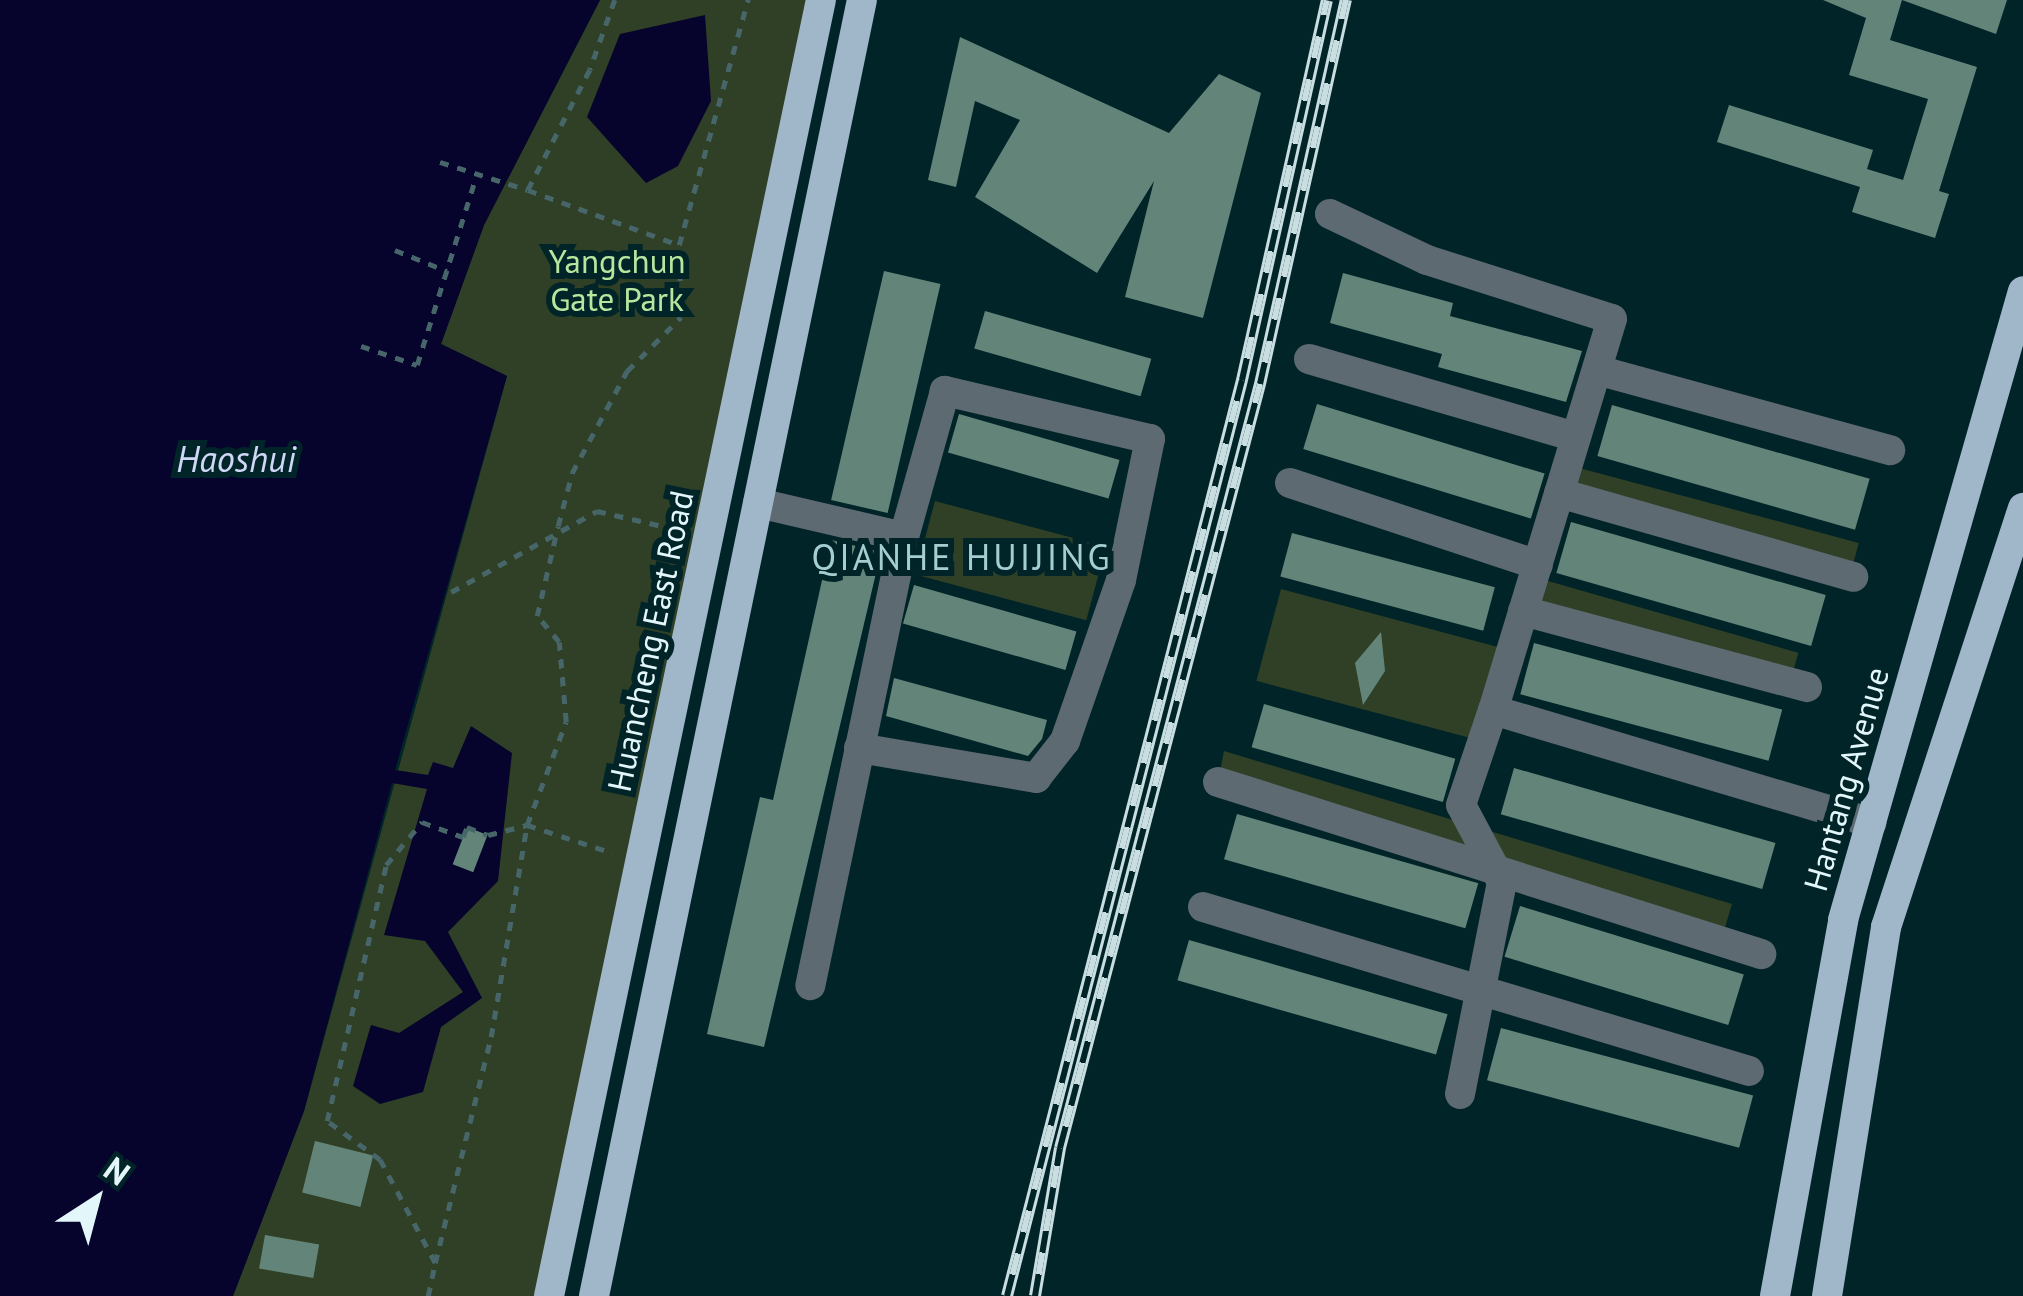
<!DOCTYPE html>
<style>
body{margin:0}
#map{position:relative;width:2023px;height:1296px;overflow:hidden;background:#002428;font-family:"PT Sans",sans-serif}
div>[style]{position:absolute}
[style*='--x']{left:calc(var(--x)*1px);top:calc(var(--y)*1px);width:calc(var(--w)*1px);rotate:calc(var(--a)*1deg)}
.green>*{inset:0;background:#2f4026;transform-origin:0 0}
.water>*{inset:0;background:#06032c}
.building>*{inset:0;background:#638579;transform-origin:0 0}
.path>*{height:4.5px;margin-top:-2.25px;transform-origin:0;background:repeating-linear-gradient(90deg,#47666a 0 9px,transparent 0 18px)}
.minor>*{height:30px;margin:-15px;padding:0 15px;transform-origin:15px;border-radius:15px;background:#5e6a72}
.major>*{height:30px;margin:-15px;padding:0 15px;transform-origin:15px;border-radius:15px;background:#9fb7c9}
.rail>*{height:12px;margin-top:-6px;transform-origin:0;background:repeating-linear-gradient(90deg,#002428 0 22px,#c8dee1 0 44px);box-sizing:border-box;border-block:3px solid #c8dee1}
span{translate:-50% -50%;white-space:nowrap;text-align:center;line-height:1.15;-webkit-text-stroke:12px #002428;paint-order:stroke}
.park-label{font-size:33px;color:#b7e79e}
.street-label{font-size:33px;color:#e3f7fa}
.water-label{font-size:36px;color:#cfd7f6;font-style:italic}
.neighbourhood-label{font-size:36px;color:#a5ced2;letter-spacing:3px}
.north{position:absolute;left:36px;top:1140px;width:120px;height:120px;-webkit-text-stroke:9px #002428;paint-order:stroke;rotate:36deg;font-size:33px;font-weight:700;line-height:48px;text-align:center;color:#e3f7fa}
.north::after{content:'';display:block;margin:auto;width:42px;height:54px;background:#e3f7fa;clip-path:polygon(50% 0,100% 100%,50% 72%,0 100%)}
</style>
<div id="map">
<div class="green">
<i style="clip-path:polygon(600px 0,821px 0,549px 1296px,233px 1296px,304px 1111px,507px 376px,441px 344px,484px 225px)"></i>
<i style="left:1568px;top:465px;width:301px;height:29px;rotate:15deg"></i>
<i style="left:935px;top:501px;width:177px;height:76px;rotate:15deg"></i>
<i style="left:1534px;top:577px;width:275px;height:36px;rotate:16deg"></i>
<i style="left:1281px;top:589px;width:238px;height:95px;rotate:15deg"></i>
<i style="clip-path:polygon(1224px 751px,1732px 904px,1721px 941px,1218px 782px)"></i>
</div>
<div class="water">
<i style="clip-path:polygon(0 0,600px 0,484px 225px,441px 344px,507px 376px,395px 770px,428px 775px,433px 762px,453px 768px,471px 726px,512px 753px,498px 881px,448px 932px,482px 998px,441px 1027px,423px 1092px,380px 1104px,353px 1086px,371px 1025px,399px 1033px,463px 992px,425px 941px,384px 935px,427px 789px,392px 783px,304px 1111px,233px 1296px,0 1296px)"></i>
<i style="clip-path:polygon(705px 15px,711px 101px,678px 166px,646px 183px,587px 117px,620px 34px)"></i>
</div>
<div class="building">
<i style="clip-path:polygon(1823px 0,1902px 0,1890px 40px,1977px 67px,1939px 191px,1949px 194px,1935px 238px,1852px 212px,1860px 187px,1717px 142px,1729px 105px,1873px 150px,1867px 169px,1903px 180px,1928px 99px,1849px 75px,1866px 18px)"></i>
<i style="clip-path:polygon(1902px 0,2007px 0,1996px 34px)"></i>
<i style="clip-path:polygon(960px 37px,1169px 133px,1219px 74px,1261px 93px,1203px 318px,1125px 297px,1154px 181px,1097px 273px,975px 197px,1020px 120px,975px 101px,956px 187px,928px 180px)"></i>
<i style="left:884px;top:271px;width:58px;height:235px;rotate:13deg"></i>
<i style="clip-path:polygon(1343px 273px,1453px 303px,1450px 316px,1582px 351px,1566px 402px,1438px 367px,1442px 354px,1330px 323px)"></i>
<i style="left:985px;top:311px;width:173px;height:39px;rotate:16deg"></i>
<i style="left:1317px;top:404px;width:238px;height:47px;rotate:17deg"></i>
<i style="left:1612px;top:405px;width:268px;height:53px;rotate:16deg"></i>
<i style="left:959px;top:414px;width:167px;height:40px;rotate:16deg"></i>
<i style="left:1571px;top:522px;width:265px;height:53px;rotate:16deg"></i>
<i style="left:1292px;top:533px;width:210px;height:45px;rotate:15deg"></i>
<i style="clip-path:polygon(831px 540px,881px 552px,764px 1047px,707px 1034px,760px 797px,773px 800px)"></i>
<i style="left:914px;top:585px;width:169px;height:40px;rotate:16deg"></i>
<i style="clip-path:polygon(1381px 632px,1385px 671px,1363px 705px,1355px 663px)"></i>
<i style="left:1534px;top:643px;width:257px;height:53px;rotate:15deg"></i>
<i style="clip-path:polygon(894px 678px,1047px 720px,1042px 739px,1028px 756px,886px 716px)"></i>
<i style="left:1264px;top:704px;width:199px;height:45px;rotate:16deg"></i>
<i style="left:1514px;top:768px;width:272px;height:48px;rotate:16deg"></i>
<i style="left:1237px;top:814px;width:251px;height:47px;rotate:16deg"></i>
<i style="left:467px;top:827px;width:22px;height:40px;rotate:21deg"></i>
<i style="left:1520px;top:906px;width:234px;height:53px;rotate:17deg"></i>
<i style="left:1189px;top:940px;width:269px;height:42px;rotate:16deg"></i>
<i style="left:1501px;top:1028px;width:261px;height:54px;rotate:15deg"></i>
<i style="left:315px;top:1141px;width:60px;height:53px;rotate:14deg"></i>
<i style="left:265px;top:1235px;width:55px;height:34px;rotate:10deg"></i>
</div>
<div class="path">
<i style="--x:615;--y:0;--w:74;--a:109.7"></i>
<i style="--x:590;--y:70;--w:135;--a:117.3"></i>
<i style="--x:528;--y:190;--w:161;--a:20"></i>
<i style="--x:440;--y:162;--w:92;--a:17.7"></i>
<i style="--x:395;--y:250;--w:56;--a:22"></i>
<i style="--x:361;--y:346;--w:59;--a:18.7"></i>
<i style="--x:417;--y:365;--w:200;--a:-72.6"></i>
<i style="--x:451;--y:592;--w:167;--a:-29"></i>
<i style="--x:597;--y:511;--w:85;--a:12.9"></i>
<i style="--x:435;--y:1263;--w:233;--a:-76.1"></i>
<i style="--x:491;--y:1037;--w:215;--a:-80.4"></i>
<i style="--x:527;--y:825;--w:110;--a:-69.3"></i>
<i style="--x:566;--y:722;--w:80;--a:-95"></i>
<i style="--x:559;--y:642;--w:34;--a:-130"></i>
<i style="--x:537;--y:616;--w:92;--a:-76.9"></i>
<i style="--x:558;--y:526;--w:55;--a:-75.2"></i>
<i style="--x:572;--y:473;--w:116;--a:-61.7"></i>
<i style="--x:627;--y:371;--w:76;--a:-45"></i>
<i style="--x:681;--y:317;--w:72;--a:-91.6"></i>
<i style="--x:679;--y:245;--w:255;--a:-74.3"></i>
<i style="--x:428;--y:1296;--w:34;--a:-78"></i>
<i style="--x:435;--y:1263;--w:117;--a:-118.1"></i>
<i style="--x:380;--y:1160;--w:66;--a:-143.7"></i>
<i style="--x:327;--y:1121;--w:263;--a:-77"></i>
<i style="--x:386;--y:865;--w:56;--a:-50.1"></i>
<i style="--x:422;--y:822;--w:44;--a:20.1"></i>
<i style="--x:463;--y:837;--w:11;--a:-68"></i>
<i style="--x:467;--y:827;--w:22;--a:21"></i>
<i style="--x:488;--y:835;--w:40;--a:-14.4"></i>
<i style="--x:527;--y:825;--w:90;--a:18"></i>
</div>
<div class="minor">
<i style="--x:1330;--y:214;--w:107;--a:25.4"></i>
<i style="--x:1427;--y:260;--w:194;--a:17.7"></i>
<i style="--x:1612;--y:319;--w:409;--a:106.9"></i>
<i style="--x:1309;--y:359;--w:278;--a:16.3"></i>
<i style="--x:1597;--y:370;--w:304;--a:15.3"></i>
<i style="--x:1290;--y:483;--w:261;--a:18.3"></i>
<i style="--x:1559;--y:493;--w:306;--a:15.9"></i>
<i style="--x:758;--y:503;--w:150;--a:13.1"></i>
<i style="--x:904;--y:537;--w:458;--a:101.8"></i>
<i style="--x:1523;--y:611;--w:294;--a:15"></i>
<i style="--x:859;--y:748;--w:180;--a:9.6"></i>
<i style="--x:1036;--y:778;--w:47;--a:-51.9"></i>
<i style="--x:1065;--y:741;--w:170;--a:-70.8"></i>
<i style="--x:1121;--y:580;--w:144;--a:-78.4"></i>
<i style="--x:1150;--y:439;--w:211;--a:-166.8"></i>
<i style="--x:945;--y:391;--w:152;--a:105.7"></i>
<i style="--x:1218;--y:782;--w:570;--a:17.58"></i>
<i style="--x:1203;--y:907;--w:570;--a:16.72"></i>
<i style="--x:1460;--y:1094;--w:216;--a:-78.8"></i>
<i style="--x:1502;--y:882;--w:87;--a:-118"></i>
<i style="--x:1461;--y:805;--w:100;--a:-71.4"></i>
<i style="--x:1493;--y:710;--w:395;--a:16.6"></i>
</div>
<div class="major">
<i style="--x:549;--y:1296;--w:1324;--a:-78.15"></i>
<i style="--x:594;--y:1296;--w:1323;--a:-78.32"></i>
<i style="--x:1775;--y:1296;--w:382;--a:-79.7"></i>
<i style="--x:1843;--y:920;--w:654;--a:-74.03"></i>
<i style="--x:1827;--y:1296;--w:374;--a:-80.9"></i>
<i style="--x:1886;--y:927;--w:441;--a:-71.9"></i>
</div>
<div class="rail">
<i style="--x:1007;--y:1296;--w:946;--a:-75.61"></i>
<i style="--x:1242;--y:380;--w:389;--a:-77.4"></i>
<i style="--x:1035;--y:1296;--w:150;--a:-80.4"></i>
<i style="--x:1060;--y:1148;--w:790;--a:-75.33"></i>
<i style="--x:1260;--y:384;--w:394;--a:-77.4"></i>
</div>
<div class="park-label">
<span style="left:617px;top:280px">Yangchun<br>Gate Park</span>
</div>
<div class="street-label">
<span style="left:650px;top:641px;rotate:-78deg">Huancheng East Road</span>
<span style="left:1846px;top:779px;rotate:-74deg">Hantang Avenue</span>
</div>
<div class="water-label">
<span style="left:236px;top:459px">Haoshui</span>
</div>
<div class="neighbourhood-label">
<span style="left:962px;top:557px">QIANHE HUIJING</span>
</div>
<div class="north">N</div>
</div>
